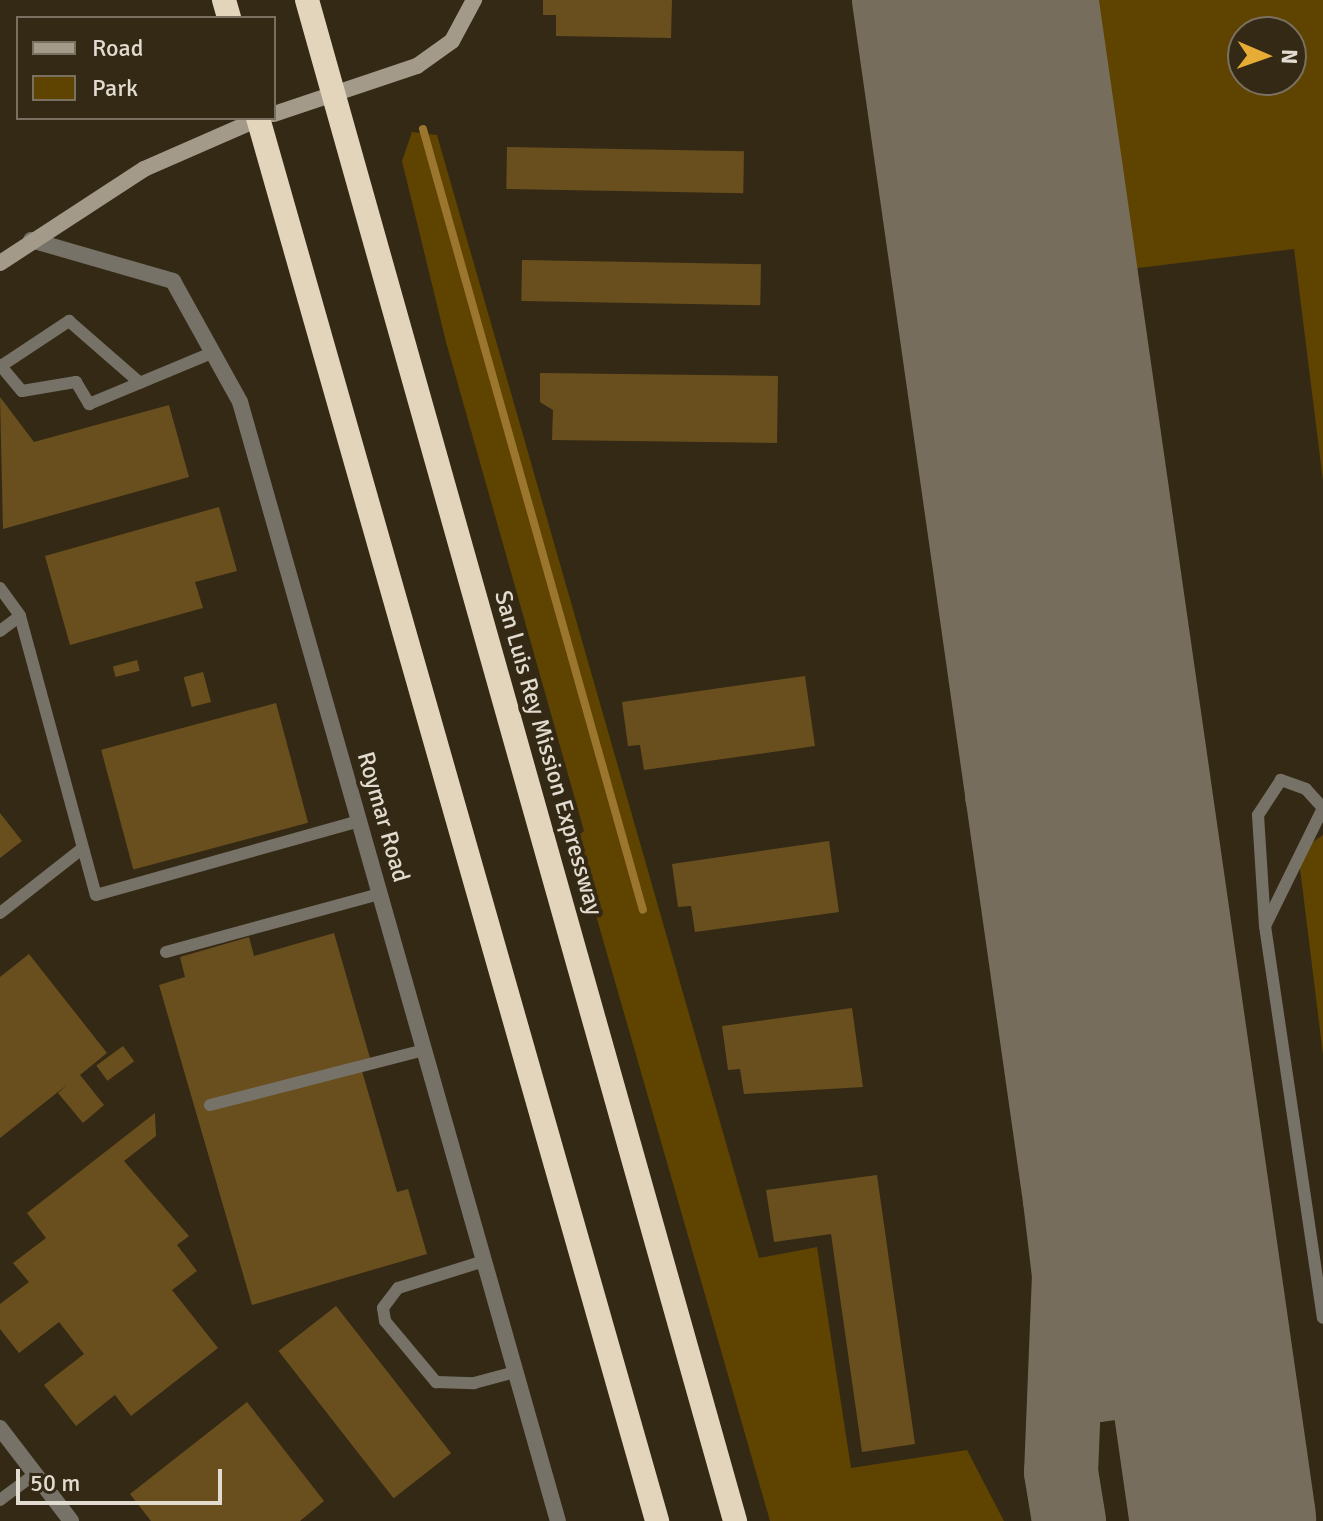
<!DOCTYPE html>
<style>
body{margin:0}
#map{position:relative;width:1323px;height:1521px;overflow:hidden;background:#342915;font-family:Signika,sans-serif}
div>[style]{position:absolute}
[style*='--x']{left:calc(var(--x)*1px);top:calc(var(--y)*1px);width:calc(var(--w)*1px);rotate:calc(var(--a)*1deg)}
.green>*{inset:0;background:#5f4300}
.stream>*{height:8px;margin:-4px;padding:0 4px;transform-origin:4px;border-radius:4px;background:#9b762e}
.taxiway>*{height:74px;margin:-37px;padding:0 37px;transform-origin:37px;border-radius:37px;background:#766d5c}
.runway>*{height:186px;margin:-93px;padding:0 93px;transform-origin:93px;border-radius:93px;background:#766d5c}
.building>*{inset:0;background:#694f1e;transform-origin:0 0}
.lane>*{height:12px;margin:-6px;padding:0 6px;transform-origin:6px;border-radius:6px;background:#777268}
.street>*{height:16px;margin:-8px;padding:0 8px;transform-origin:8px;border-radius:8px;background:#777268}
.secondary>*{height:16px;margin:-8px;padding:0 8px;transform-origin:8px;border-radius:8px;background:#a39a8a}
.highway>*{height:24px;margin:-12px;padding:0 12px;transform-origin:12px;border-radius:12px;background:#e3d4bc}
span{translate:-50% -50%;white-space:nowrap;text-align:center;line-height:1.15;-webkit-text-stroke:8px #342915;paint-order:stroke}
.street-label{font-size:24px;color:#e2dbcf}
.legend{position:absolute;left:16px;top:16px;width:260px;height:104px;box-sizing:border-box;background:#342915;border:2px solid #7a705f;margin:0;padding:10px 14px;list-style:none;font-size:24px;color:#e2dbcf}
.legend li{display:flex;align-items:center;gap:16px;height:40px}
.legend b{width:40px;border:2px solid #7a705f}
.north{position:absolute;left:1227px;top:16px;width:80px;height:80px;box-sizing:border-box;background:#342915;border:2px solid #7a705f;border-radius:50%;rotate:92deg;font-size:22px;font-weight:700;line-height:32px;text-align:center;color:#e2dbcf}
.north::after{content:'';display:block;margin:auto;width:28px;height:36px;background:#e6ac36;clip-path:polygon(50% 0,100% 100%,50% 72%,0 100%)}
.scale{position:absolute;left:16px;top:1469px;width:206px;height:36px;box-sizing:border-box;border:4px solid #e2dbcf;border-top:0;padding-left:10px;font-size:24px;line-height:28px;white-space:nowrap;color:#e2dbcf;-webkit-text-stroke:6px #342915;paint-order:stroke}
</style>
<div id="map">
<div class="green">
<i style="clip-path:polygon(evenodd,1094px 0,1323px 0,1323px 481px,1294px 249px,1130px 269px,1094px 0,1243px 32px,1291px 32px,1291px 80px,1243px 80px,1243px 32px)"></i>
<i style="clip-path:polygon(412px 132px,437px 135px,759px 1258px,817px 1247px,851px 1468px,967px 1450px,1004px 1521px,770px 1521px,574px 839px,584px 831px,446px 342px,402px 161px)"></i>
<i style="clip-path:polygon(1323px 835px,1323px 1055px,1298px 852px)"></i>
</div>
<div class="stream">
<i style="--x:423;--y:129;--w:811;--a:74.27"></i>
</div>
<div class="taxiway">
<i style="--x:889;--y:0;--w:1212;--a:81.89"></i>
<i style="--x:1060;--y:1200;--w:76;--a:83.2"></i>
<i style="--x:1069;--y:1275;--w:197;--a:92.3"></i>
<i style="--x:1061;--y:1472;--w:50;--a:80.7"></i>
<i style="--x:1028;--y:754;--w:54;--a:-11.7"></i>
<i style="--x:1081;--y:743;--w:63;--a:-69.6"></i>
<i style="--x:1002;--y:795;--w:36;--a:-63"></i>
<i style="--x:1018;--y:763;--w:56;--a:-16.5"></i>
<i style="--x:1072;--y:747;--w:32;--a:30"></i>
<i style="--x:1100;--y:763;--w:40;--a:62"></i>
<i style="--x:1075;--y:1315;--w:53;--a:82.5"></i>
<i style="--x:1082;--y:1368;--w:23;--a:47"></i>
<i style="--x:1098;--y:1385;--w:104;--a:-7.7"></i>
</div>
<div class="runway">
<i style="--x:1005;--y:0;--w:1537;--a:81.84"></i>
</div>
<div class="building">
<i style="clip-path:polygon(543px 0,672px 0,671px 38px,556px 36px,556px 15px,543px 15px)"></i>
<i style="left:507px;top:147px;width:237px;height:42px;rotate:1deg"></i>
<i style="left:522px;top:260px;width:239px;height:41px;rotate:1deg"></i>
<i style="clip-path:polygon(540px 373px,778px 376px,777px 443px,552px 440px,553px 410px,540px 402px)"></i>
<i style="clip-path:polygon(0 397px,34px 442px,169px 405px,189px 477px,3px 529px)"></i>
<i style="clip-path:polygon(219px 507px,237px 571px,195px 582px,203px 608px,70px 645px,45px 556px)"></i>
<i style="left:137px;top:660px;width:11px;height:25px;rotate:75deg"></i>
<i style="left:203px;top:672px;width:31px;height:20px;rotate:75deg"></i>
<i style="clip-path:polygon(805px 676px,815px 746px,644px 770px,640px 745px,628px 746px,622px 702px)"></i>
<i style="left:276px;top:703px;width:124px;height:181px;rotate:75deg"></i>
<i style="clip-path:polygon(0 813px,22px 841px,0 858px)"></i>
<i style="clip-path:polygon(829px 841px,839px 912px,695px 932px,691px 906px,678px 907px,672px 864px)"></i>
<i style="clip-path:polygon(334px 933px,370px 1058px,359px 1061px,362px 1071px,397px 1192px,408px 1189px,427px 1254px,252px 1305px,159px 985px,185px 977px,180px 957px,249px 937px,254px 956px)"></i>
<i style="clip-path:polygon(29px 954px,107px 1053px,80px 1075px,104px 1105px,83px 1123px,58px 1093px,68px 1084px,0 1138px,0 977px)"></i>
<i style="clip-path:polygon(852px 1008px,863px 1087px,744px 1094px,740px 1069px,728px 1070px,722px 1026px)"></i>
<i style="left:123px;top:1046px;width:19px;height:33px;rotate:54deg"></i>
<i style="clip-path:polygon(155px 1113px,156px 1136px,124px 1161px,189px 1236px,177px 1245px,197px 1271px,172px 1290px,218px 1348px,131px 1416px,115px 1395px,76px 1426px,44px 1385px,84px 1354px,59px 1322px,19px 1353px,0 1329px,0 1304px,29px 1282px,13px 1263px,46px 1238px,27px 1213px)"></i>
<i style="clip-path:polygon(877px 1175px,915px 1444px,862px 1452px,831px 1234px,774px 1242px,766px 1190px)"></i>
<i style="left:336px;top:1306px;width:187px;height:73px;rotate:52deg"></i>
<i style="clip-path:polygon(247px 1402px,324px 1501px,300px 1521px,151px 1521px,130px 1494px)"></i>
</div>
<div class="lane">
<i style="--x:0;--y:365;--w:34;--a:50"></i>
<i style="--x:22;--y:391;--w:55;--a:-9.5"></i>
<i style="--x:76;--y:382;--w:26;--a:59"></i>
<i style="--x:89;--y:404;--w:135;--a:-22.6"></i>
<i style="--x:1;--y:366;--w:82;--a:-33.5"></i>
<i style="--x:69;--y:321;--w:94;--a:41.1"></i>
<i style="--x:0;--y:588;--w:34;--a:54"></i>
<i style="--x:20;--y:616;--w:289;--a:74.8"></i>
<i style="--x:96;--y:895;--w:273;--a:-15.7"></i>
<i style="--x:0;--y:631;--w:25;--a:-37"></i>
<i style="--x:0;--y:913;--w:105;--a:-38.1"></i>
<i style="--x:1265;--y:926;--w:131;--a:-63.8"></i>
<i style="--x:1323;--y:808;--w:25;--a:-132"></i>
<i style="--x:1306;--y:789;--w:27;--a:-160"></i>
<i style="--x:1281;--y:780;--w:42;--a:123.3"></i>
<i style="--x:1258;--y:815;--w:111;--a:86.4"></i>
<i style="--x:1265;--y:926;--w:396;--a:81.6"></i>
<i style="--x:166;--y:952;--w:222;--a:-15.2"></i>
<i style="--x:210;--y:1105;--w:221;--a:-14.4"></i>
<i style="--x:484;--y:1261;--w:90;--a:162.6"></i>
<i style="--x:398;--y:1288;--w:25;--a:127"></i>
<i style="--x:383;--y:1308;--w:13;--a:81"></i>
<i style="--x:385;--y:1321;--w:80;--a:50.1"></i>
<i style="--x:436;--y:1382;--w:38;--a:2"></i>
<i style="--x:474;--y:1383;--w:42;--a:-15"></i>
<i style="--x:0;--y:1500;--w:44;--a:-36.6"></i>
</div>
<div class="street">
<i style="--x:31;--y:240;--w:148;--a:16.1"></i>
<i style="--x:173;--y:281;--w:138;--a:61"></i>
<i style="--x:240;--y:402;--w:1163;--a:74.14"></i>
<i style="--x:0;--y:1428;--w:117;--a:52.6"></i>
</div>
<div class="secondary">
<i style="--x:274;--y:114;--w:151;--a:-18.6"></i>
<i style="--x:417;--y:66;--w:43;--a:-35.5"></i>
<i style="--x:452;--y:41;--w:47;--a:-61.8"></i>
<i style="--x:0;--y:263;--w:172;--a:-33.1"></i>
<i style="--x:144;--y:169;--w:128;--a:-23.6"></i>
</div>
<div class="highway">
<i style="--x:224;--y:0;--w:19;--a:74"></i>
<i style="--x:307;--y:0;--w:1580;--a:74.28"></i>
<i style="--x:258;--y:118;--w:1459;--a:74.12"></i>
</div>
<div class="street-label">
<span style="left:548px;top:753px;rotate:74deg">San Luis Rey Mission Expressway</span>
<span style="left:383px;top:817px;rotate:74deg">Roymar Road</span>
</div>
<ul class="legend">
<li><b style="height:10px;background:#a39a8a"></b>Road</li>
<li><b style="height:22px;background:#5f4300"></b>Park</li>
</ul>
<div class="north">N</div>
<div class="scale">50 m</div>
</div>
